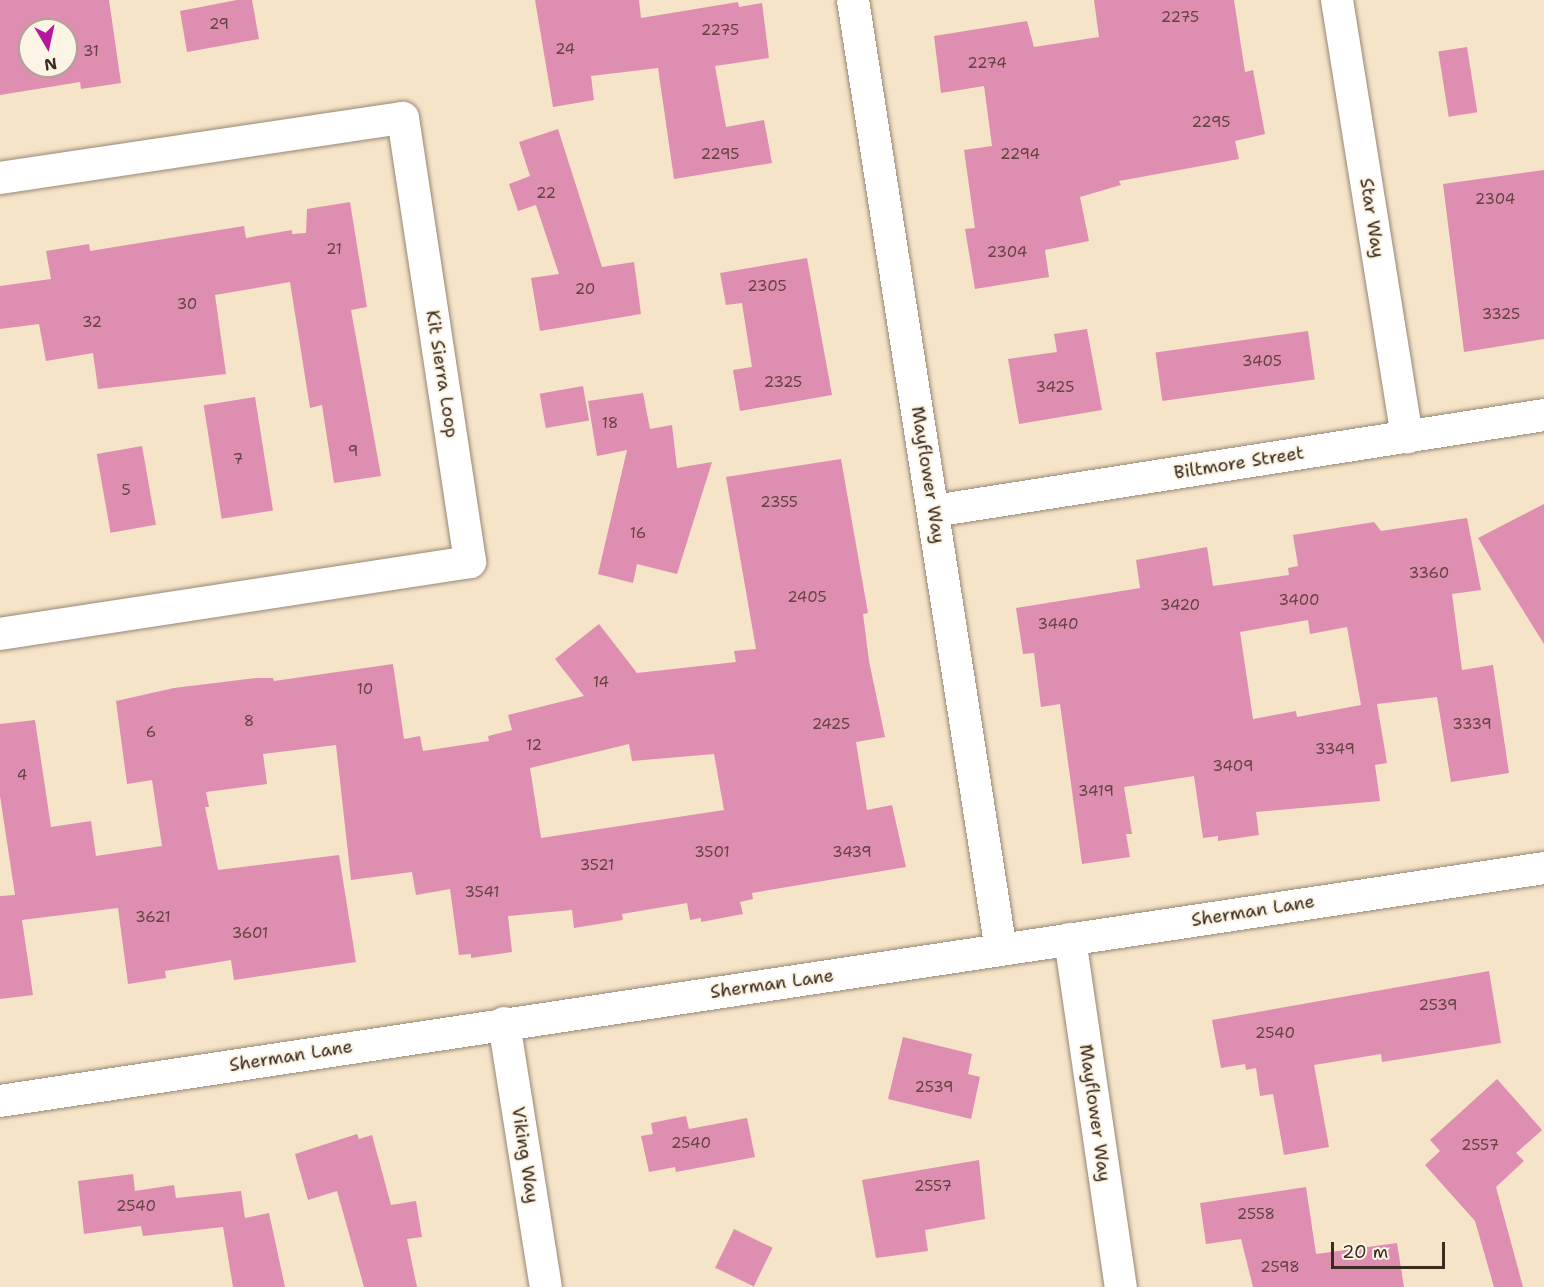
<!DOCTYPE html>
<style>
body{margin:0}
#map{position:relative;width:1544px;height:1287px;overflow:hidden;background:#f6e4c9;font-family:"Shantell Sans",sans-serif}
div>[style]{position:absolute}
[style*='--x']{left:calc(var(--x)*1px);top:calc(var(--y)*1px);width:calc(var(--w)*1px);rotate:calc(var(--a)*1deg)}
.building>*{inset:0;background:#de8eb0;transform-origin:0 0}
.roads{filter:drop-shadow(0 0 2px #988774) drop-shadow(0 0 2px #988774)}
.street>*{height:32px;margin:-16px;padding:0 16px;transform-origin:16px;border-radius:16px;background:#fff}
span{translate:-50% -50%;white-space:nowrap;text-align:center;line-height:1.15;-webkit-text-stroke:4.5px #fcf5e5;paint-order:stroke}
.number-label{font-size:15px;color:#644342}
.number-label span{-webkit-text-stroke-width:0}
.street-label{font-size:18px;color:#3b2a1e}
.north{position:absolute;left:18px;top:18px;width:60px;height:60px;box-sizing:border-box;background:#fcf5e5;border:2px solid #afa495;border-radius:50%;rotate:171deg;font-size:16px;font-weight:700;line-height:24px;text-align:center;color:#3b2a1e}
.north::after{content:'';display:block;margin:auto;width:21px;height:27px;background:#b5179e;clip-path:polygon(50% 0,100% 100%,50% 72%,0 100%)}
.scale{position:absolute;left:1331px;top:1242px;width:114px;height:27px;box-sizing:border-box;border:3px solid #3b2a1e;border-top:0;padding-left:8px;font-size:18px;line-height:21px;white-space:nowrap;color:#3b2a1e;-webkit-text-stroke:4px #fcf5e5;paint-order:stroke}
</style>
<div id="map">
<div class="building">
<i style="clip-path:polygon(evenodd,0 0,109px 0,121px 83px,81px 89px,80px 82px,0 95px,0 0,30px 30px,66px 30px,66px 66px,30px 66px,30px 30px)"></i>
<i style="clip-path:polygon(237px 0,252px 0,259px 39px,187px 52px,180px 11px)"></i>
<i style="clip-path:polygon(535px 0,639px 0,641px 18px,738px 2px,739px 7px,762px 3px,769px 58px,715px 66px,726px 127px,764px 120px,772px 163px,674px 179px,658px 68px,591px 76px,594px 100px,553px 107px)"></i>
<i style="clip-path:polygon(1094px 0,1234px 0,1245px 72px,1253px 70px,1265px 134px,1235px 141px,1239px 159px,1119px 181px,1121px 185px,1080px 197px,1089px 241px,1045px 250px,1049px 277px,975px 289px,965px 229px,975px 228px,964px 150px,992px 146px,984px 86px,941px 93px,934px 36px,1027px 21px,1034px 47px,1099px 37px)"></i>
<i style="left:1467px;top:47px;width:66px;height:29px;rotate:81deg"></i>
<i style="clip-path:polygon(558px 129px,602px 267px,634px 262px,641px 314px,540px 331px,531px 278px,559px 274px,536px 205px,518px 211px,509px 184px,530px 176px,519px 142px)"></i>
<i style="clip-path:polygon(1544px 170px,1544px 339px,1464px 352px,1443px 184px)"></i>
<i style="clip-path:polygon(350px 202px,367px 307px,351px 310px,381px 476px,334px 483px,322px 405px,310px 408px,290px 282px,215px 295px,226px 374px,98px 389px,93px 353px,46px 361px,39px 324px,0 329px,0 286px,51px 279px,46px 251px,89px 244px,90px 251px,244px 226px,246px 238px,292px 230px,292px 234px,306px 233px,307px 209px)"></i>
<i style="clip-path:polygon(807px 258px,832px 395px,740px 411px,733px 370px,752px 367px,742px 303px,726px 305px,720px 273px)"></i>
<i style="clip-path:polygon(1087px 329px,1102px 410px,1019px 424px,1008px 359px,1057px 352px,1054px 334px)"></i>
<i style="left:1308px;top:331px;width:49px;height:154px;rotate:82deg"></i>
<i style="left:583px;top:386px;width:35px;height:44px;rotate:80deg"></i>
<i style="clip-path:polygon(643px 393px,650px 429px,672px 425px,677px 468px,712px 462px,677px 574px,637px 564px,633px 583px,598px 574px,627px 450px,597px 456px,588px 401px)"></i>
<i style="left:255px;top:397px;width:115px;height:52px;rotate:81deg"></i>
<i style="left:142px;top:446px;width:80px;height:46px;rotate:80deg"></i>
<i style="clip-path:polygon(evenodd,841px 459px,868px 613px,863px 614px,869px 661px,885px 737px,856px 742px,867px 810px,892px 805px,906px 867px,752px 893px,753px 899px,740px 902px,743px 914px,701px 922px,701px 918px,690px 920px,687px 903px,622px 914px,623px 920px,574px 928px,572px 910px,508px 916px,512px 952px,471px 958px,471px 954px,459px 955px,450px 889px,416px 895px,412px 872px,351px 880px,336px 745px,263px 754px,267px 784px,206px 792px,209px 807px,205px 807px,218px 870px,339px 855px,356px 962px,234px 980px,231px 960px,165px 971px,166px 978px,128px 984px,118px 908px,22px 920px,33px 995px,0 999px,0 896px,15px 895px,0 796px,0 724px,35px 720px,51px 827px,91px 821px,96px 856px,162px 846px,152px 780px,127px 784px,116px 701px,174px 688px,257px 678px,273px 678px,274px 681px,393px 664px,404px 739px,420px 736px,423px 751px,489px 741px,488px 736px,512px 730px,508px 715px,584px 696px,555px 659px,599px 624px,637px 673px,736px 662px,734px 651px,756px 649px,726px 477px,841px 459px,629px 744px,632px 761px,714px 754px,724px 810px,541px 838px,530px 768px,629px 744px)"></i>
<i style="clip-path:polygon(1544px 504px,1544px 644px,1478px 538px)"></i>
<i style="clip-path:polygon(evenodd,1467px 518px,1481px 590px,1452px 594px,1462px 670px,1493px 665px,1509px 773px,1451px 782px,1437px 697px,1377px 704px,1387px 763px,1375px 765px,1380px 801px,1256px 812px,1259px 835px,1218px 841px,1218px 836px,1203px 838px,1194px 776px,1124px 787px,1132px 834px,1126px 834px,1130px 857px,1082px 864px,1060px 704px,1041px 707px,1034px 653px,1023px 654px,1016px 608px,1140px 588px,1136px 560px,1207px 547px,1213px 586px,1289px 575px,1288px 568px,1298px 566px,1293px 535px,1374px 522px,1381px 531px,1467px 518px,1308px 620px,1310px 634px,1347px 627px,1361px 705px,1297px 717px,1296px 711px,1253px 719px,1240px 632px,1308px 620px)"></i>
<i style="clip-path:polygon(1489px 971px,1501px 1043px,1382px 1062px,1381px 1054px,1314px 1065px,1329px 1147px,1284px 1155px,1273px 1094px,1260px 1096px,1256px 1068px,1246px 1070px,1245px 1064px,1221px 1068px,1212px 1020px)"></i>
<i style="clip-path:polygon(903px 1037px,972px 1054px,968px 1074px,980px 1077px,971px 1119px,888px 1099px)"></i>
<i style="clip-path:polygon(1497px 1079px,1542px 1130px,1516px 1153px,1524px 1161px,1496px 1187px,1523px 1287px,1494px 1287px,1475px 1221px,1425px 1165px,1440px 1151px,1430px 1140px)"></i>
<i style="clip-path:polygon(686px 1116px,689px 1129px,747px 1118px,755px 1157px,676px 1172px,675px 1167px,649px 1172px,641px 1136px,653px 1134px,651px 1123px)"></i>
<i style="clip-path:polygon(357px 1134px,359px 1139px,372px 1135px,391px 1205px,416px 1201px,422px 1237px,407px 1239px,417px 1287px,364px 1287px,337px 1191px,308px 1200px,295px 1154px)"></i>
<i style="clip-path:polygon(979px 1160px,985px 1219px,925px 1230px,928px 1251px,876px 1258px,862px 1180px)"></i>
<i style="clip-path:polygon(133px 1174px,135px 1191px,174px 1185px,176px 1198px,241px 1191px,245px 1218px,269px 1213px,285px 1287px,233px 1287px,223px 1227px,143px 1236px,141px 1226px,84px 1234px,78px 1181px)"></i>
<i style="clip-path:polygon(1306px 1187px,1316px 1254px,1397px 1243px,1404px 1287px,1253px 1287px,1241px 1239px,1206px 1244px,1200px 1203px)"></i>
<i style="left:734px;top:1229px;width:43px;height:43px;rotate:26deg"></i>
</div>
<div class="roads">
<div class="street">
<i style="--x:853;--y:0;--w:961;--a:81.15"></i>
<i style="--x:1337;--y:0;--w:443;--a:80.9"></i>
<i style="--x:0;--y:178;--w:407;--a:-8.5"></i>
<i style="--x:403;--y:118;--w:449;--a:81.4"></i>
<i style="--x:470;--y:562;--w:475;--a:171.3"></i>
<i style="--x:934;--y:511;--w:618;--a:-8.94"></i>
<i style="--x:1070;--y:939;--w:352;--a:81.7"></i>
<i style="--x:504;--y:1023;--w:267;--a:81"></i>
<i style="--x:0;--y:1101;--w:1561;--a:-8.58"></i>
</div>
</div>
<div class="number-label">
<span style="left:1180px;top:18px">2275</span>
<span style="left:219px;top:25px">29</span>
<span style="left:720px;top:31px">2275</span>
<span style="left:565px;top:50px">24</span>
<span style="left:91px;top:52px">31</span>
<span style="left:987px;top:64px">2274</span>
<span style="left:1211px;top:123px">2295</span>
<span style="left:720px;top:155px">2295</span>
<span style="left:1020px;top:155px">2294</span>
<span style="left:546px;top:194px">22</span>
<span style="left:1495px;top:200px">2304</span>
<span style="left:334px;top:250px">21</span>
<span style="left:1007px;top:253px">2304</span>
<span style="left:767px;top:287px">2305</span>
<span style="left:585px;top:290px">20</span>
<span style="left:187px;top:305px">30</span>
<span style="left:1501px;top:315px">3325</span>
<span style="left:92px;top:323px">32</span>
<span style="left:1262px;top:362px">3405</span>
<span style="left:783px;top:383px">2325</span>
<span style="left:1055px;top:388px">3425</span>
<span style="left:610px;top:424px">18</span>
<span style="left:353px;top:452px">9</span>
<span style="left:238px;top:460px">7</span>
<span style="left:126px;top:491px">5</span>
<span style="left:779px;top:503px">2355</span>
<span style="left:638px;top:534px">16</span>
<span style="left:1429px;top:574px">3360</span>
<span style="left:807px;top:598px">2405</span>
<span style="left:1299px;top:601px">3400</span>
<span style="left:1180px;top:606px">3420</span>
<span style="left:1058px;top:625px">3440</span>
<span style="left:601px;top:683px">14</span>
<span style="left:365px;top:690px">10</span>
<span style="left:249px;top:722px">8</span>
<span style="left:831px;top:725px">2425</span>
<span style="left:1472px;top:725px">3339</span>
<span style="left:151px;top:733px">6</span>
<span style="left:534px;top:746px">12</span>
<span style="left:1335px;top:750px">3349</span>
<span style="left:1233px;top:767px">3409</span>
<span style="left:22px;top:776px">4</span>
<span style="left:1096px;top:792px">3419</span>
<span style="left:712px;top:853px">3501</span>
<span style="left:852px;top:853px">3439</span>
<span style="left:597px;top:866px">3521</span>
<span style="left:482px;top:893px">3541</span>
<span style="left:153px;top:918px">3621</span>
<span style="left:250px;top:934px">3601</span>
<span style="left:1438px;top:1006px">2539</span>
<span style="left:1275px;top:1034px">2540</span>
<span style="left:934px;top:1088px">2539</span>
<span style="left:691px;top:1144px">2540</span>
<span style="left:1480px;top:1146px">2557</span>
<span style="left:933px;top:1187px">2557</span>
<span style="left:136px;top:1207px">2540</span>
<span style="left:1256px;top:1215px">2558</span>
<span style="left:1280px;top:1268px">2598</span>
</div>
<div class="street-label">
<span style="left:1372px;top:218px;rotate:81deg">Star Way</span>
<span style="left:442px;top:374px;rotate:81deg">Kit Sierra Loop</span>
<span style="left:1239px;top:463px;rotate:-9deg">Biltmore Street</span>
<span style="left:928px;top:475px;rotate:81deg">Mayflower Way</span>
<span style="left:1253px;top:911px;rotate:-9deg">Sherman Lane</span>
<span style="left:772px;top:984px;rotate:-8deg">Sherman Lane</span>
<span style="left:291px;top:1056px;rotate:-9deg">Sherman Lane</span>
<span style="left:1095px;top:1113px;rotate:82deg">Mayflower Way</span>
<span style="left:525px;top:1155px;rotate:81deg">Viking Way</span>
</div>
<div class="north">N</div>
<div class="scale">20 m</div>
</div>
